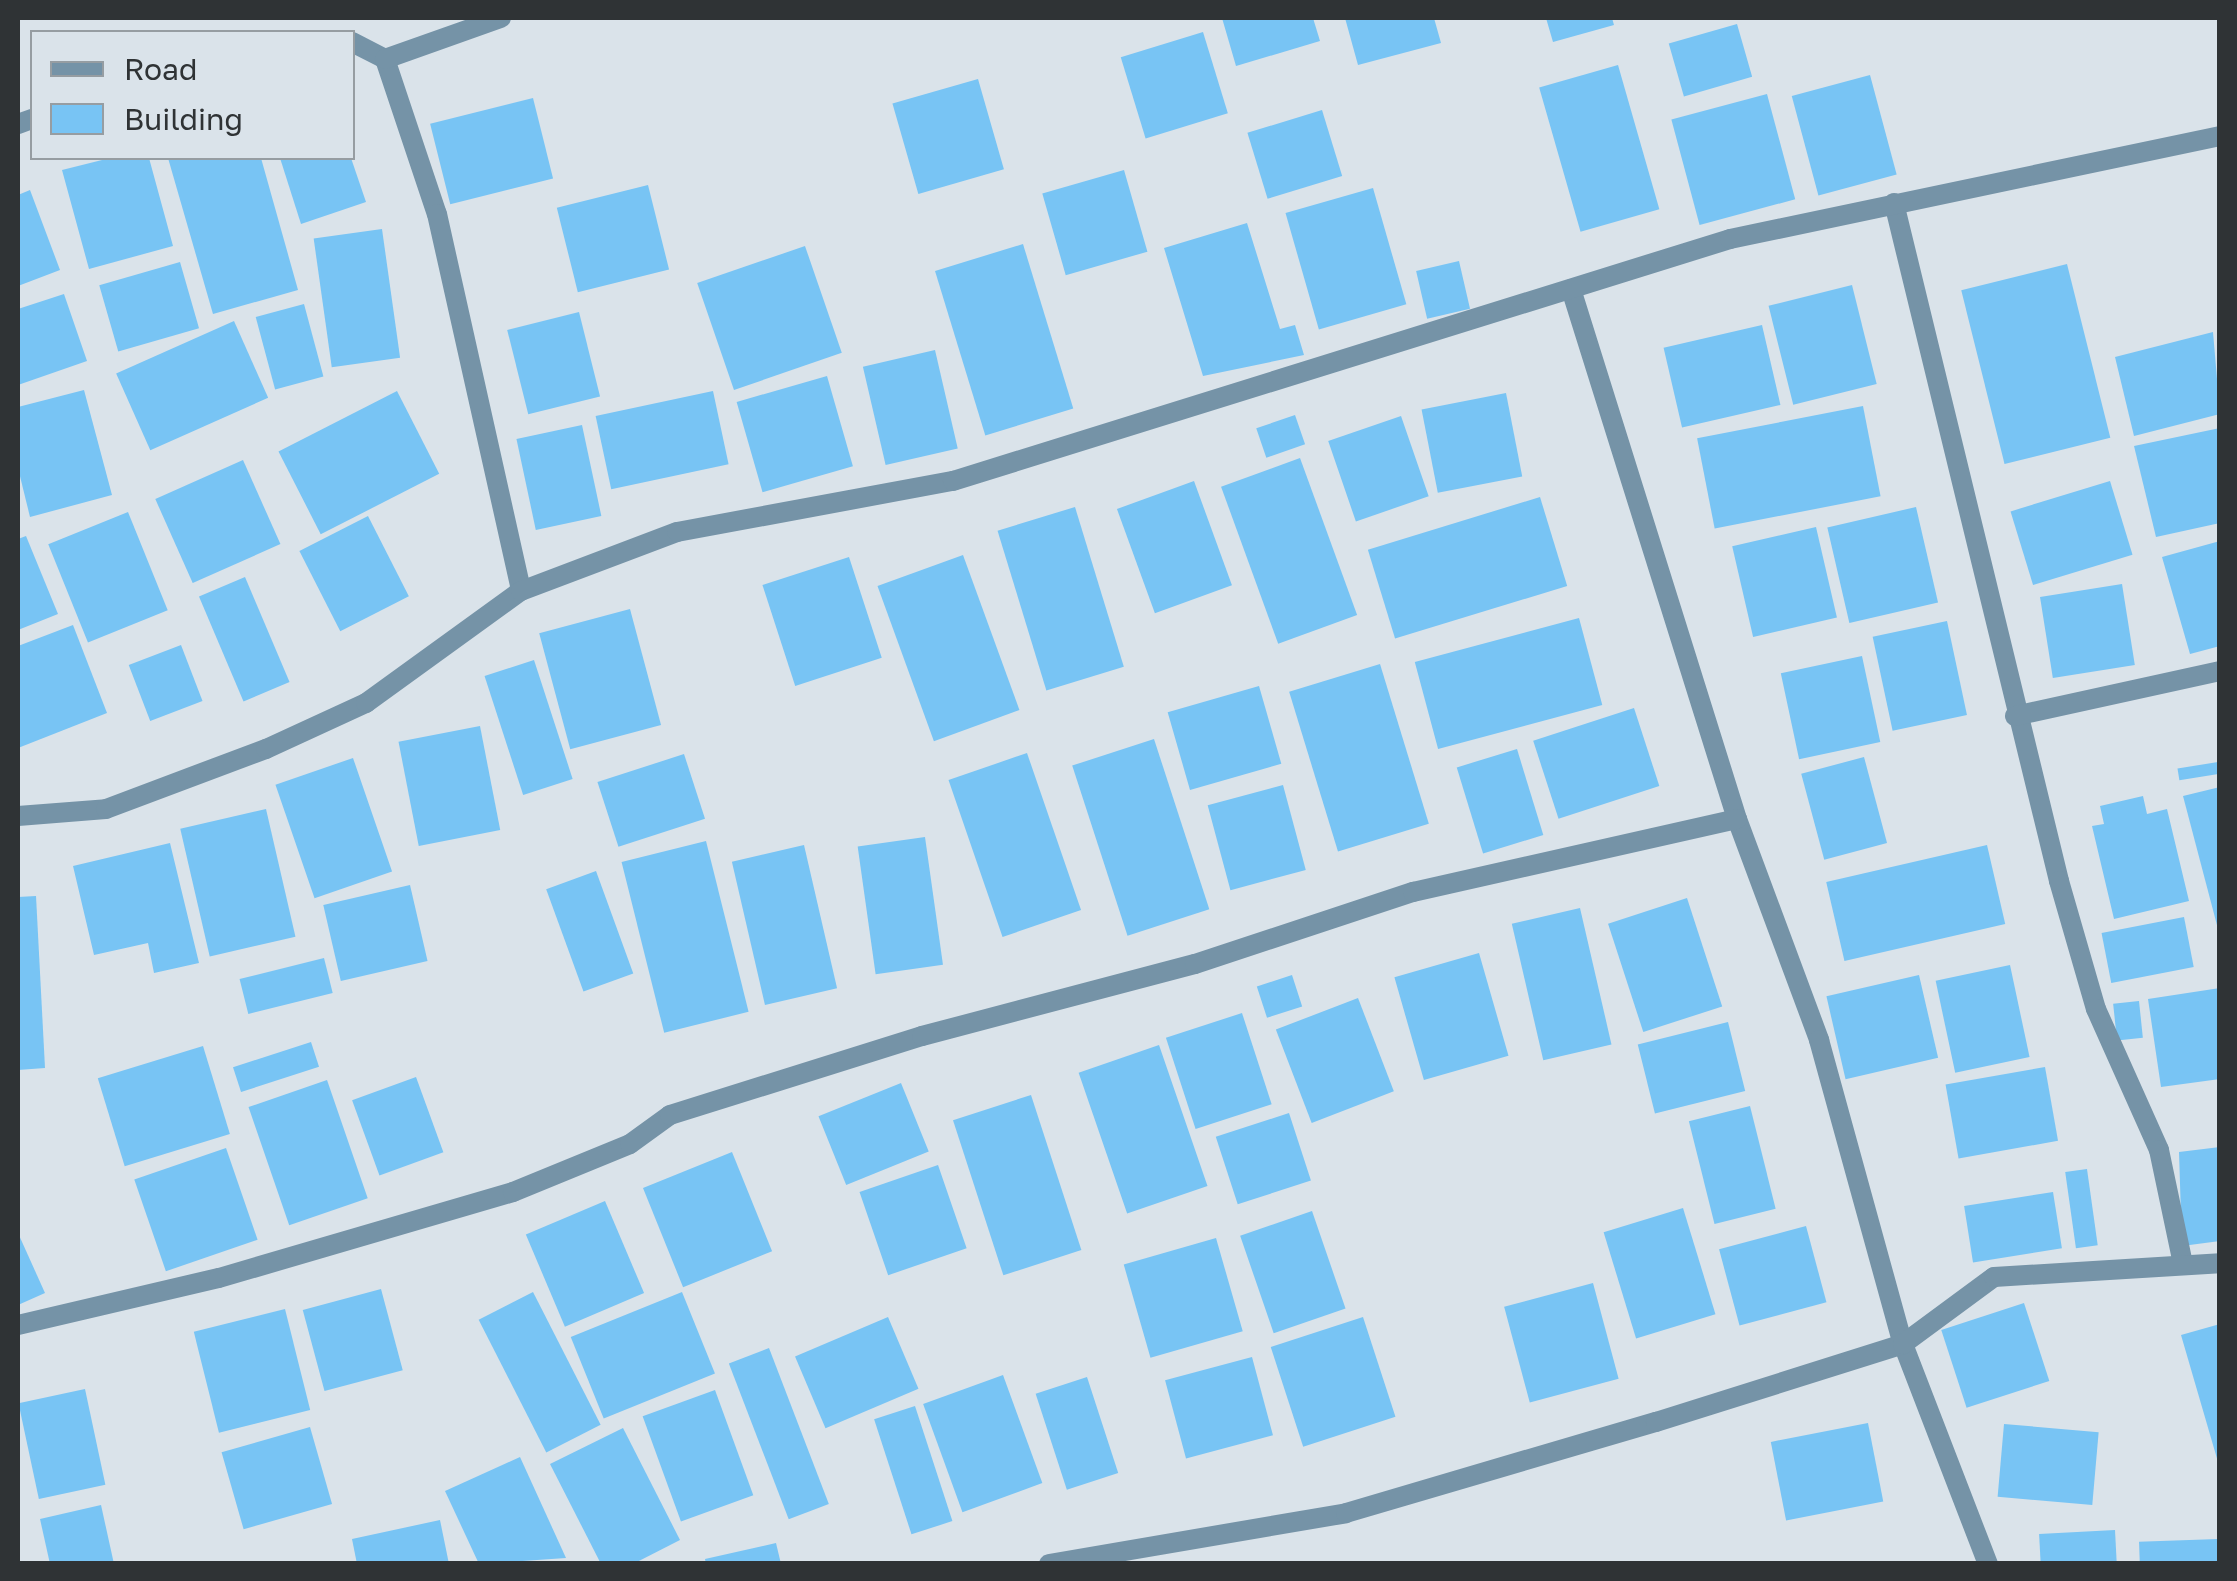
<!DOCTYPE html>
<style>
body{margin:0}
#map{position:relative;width:2237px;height:1581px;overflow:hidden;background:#dae3ea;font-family:"Golos Text",sans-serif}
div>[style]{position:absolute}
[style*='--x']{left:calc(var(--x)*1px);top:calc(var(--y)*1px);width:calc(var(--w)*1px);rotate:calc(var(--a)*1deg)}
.building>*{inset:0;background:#78c4f4;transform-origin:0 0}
.minor>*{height:20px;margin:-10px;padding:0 10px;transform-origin:10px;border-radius:10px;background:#7593a7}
span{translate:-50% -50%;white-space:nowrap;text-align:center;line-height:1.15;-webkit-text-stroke:8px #dae3ea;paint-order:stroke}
.frame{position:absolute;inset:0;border:20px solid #2f3335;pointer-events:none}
.legend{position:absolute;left:30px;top:30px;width:325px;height:130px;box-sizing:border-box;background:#dae3ea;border:2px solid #969da2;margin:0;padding:12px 18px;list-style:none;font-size:30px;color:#2f3335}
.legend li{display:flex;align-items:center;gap:20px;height:50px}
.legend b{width:50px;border:2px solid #969da2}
</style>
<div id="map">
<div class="building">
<i style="clip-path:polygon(1222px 18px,1313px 18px,1320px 41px,1236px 66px)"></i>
<i style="clip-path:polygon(1345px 18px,1434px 18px,1441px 43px,1358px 65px)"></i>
<i style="clip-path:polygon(1546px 18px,1612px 18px,1614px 25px,1553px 42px)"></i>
<i style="left:1737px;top:24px;width:55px;height:71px;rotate:74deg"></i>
<i style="left:1203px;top:32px;width:85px;height:86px;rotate:73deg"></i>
<i style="left:1618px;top:65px;width:150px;height:82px;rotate:74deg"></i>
<i style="left:1870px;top:75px;width:103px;height:81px;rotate:75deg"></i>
<i style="left:978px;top:79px;width:94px;height:89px;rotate:74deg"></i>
<i style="left:1767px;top:94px;width:109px;height:99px;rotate:75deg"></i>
<i style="left:533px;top:98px;width:83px;height:106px;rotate:76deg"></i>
<i style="left:1322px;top:110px;width:69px;height:78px;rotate:73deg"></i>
<i style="clip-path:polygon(110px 158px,149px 158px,173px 246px,89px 269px,62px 170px)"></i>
<i style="clip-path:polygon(168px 158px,261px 158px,298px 290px,213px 314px)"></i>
<i style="clip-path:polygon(280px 158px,351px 158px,366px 202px,301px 224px)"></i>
<i style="left:1124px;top:170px;width:85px;height:85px;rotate:74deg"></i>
<i style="left:648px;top:185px;width:87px;height:94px;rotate:76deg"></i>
<i style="left:1373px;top:188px;width:121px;height:91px;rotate:74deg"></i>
<i style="clip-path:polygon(30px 190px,60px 270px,18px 286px,18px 195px)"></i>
<i style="clip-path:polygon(1247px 223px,1280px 329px,1295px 325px,1304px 355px,1203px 376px,1164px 248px)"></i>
<i style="left:382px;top:229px;width:130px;height:69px;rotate:82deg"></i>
<i style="left:1023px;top:244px;width:172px;height:92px;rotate:73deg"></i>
<i style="left:805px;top:246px;width:113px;height:114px;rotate:71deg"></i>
<i style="left:1459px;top:261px;width:49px;height:44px;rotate:77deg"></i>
<i style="left:180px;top:262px;width:69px;height:84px;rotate:74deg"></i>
<i style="left:2067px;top:264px;width:179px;height:109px;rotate:76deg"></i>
<i style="left:1852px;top:285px;width:102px;height:86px;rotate:76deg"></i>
<i style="clip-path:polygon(64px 294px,87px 361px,18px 385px,18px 309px)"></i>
<i style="left:304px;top:304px;width:75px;height:50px;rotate:75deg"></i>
<i style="left:579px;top:312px;width:87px;height:74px;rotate:76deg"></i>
<i style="left:234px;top:321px;width:84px;height:129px;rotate:66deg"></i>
<i style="left:1762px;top:325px;width:82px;height:101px;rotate:77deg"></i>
<i style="clip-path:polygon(2213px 332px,2220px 414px,2134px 436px,2115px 357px)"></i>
<i style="left:935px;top:350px;width:101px;height:74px;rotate:77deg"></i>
<i style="left:827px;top:376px;width:94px;height:94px;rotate:74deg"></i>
<i style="clip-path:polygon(84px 390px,112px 495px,30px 517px,18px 468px,18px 407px)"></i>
<i style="left:397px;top:391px;width:93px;height:133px;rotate:63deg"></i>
<i style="left:713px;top:391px;width:75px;height:120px;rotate:78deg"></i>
<i style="left:1506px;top:393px;width:85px;height:86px;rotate:79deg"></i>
<i style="left:1863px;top:406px;width:92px;height:169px;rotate:79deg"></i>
<i style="left:1295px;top:415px;width:31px;height:41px;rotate:71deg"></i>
<i style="left:1401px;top:416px;width:85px;height:77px;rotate:71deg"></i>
<i style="left:582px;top:425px;width:93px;height:67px;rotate:78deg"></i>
<i style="clip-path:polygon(2220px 428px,2220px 523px,2156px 537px,2134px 446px)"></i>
<i style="left:1300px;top:458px;width:167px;height:84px;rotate:70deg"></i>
<i style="left:243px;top:460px;width:92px;height:96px;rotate:66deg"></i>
<i style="left:1194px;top:481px;width:111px;height:82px;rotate:70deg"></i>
<i style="left:2110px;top:481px;width:77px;height:104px;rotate:73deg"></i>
<i style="left:1540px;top:497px;width:93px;height:180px;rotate:73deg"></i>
<i style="left:1075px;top:507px;width:167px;height:81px;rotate:73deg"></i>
<i style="left:1916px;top:507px;width:98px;height:91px;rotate:77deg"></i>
<i style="left:128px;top:512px;width:106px;height:86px;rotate:68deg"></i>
<i style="left:368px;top:516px;width:90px;height:77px;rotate:63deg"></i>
<i style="left:1816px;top:527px;width:93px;height:86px;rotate:77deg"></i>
<i style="clip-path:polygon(26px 536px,58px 614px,18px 630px,18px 539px)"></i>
<i style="clip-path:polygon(2220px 541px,2220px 646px,2190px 654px,2162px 557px)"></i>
<i style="left:963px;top:555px;width:165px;height:91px;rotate:70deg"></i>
<i style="left:849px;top:557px;width:106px;height:91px;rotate:72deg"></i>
<i style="left:245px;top:577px;width:114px;height:50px;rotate:67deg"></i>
<i style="left:2122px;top:584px;width:82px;height:83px;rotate:81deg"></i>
<i style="left:630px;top:609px;width:120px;height:94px;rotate:75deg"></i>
<i style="left:1579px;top:618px;width:90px;height:170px;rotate:75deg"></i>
<i style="left:1947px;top:621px;width:96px;height:76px;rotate:78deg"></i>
<i style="clip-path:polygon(73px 625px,107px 713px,18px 748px,18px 646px)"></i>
<i style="left:181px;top:645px;width:60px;height:56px;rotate:69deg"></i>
<i style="left:1862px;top:656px;width:88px;height:83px;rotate:78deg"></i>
<i style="left:534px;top:660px;width:125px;height:52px;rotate:72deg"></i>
<i style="left:1380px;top:664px;width:167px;height:95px;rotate:73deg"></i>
<i style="left:1259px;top:686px;width:81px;height:95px;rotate:74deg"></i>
<i style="left:1634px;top:708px;width:82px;height:106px;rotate:72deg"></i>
<i style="left:480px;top:726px;width:106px;height:83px;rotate:79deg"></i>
<i style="left:1154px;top:739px;width:179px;height:86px;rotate:72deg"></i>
<i style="left:1517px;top:749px;width:90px;height:63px;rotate:73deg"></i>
<i style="left:1027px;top:753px;width:166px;height:83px;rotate:71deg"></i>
<i style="left:684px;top:754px;width:68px;height:91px;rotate:72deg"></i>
<i style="left:1864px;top:757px;width:89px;height:65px;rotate:75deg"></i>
<i style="left:353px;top:758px;width:120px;height:82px;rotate:71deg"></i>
<i style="left:2218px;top:762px;width:12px;height:41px;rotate:81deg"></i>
<i style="left:1283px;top:785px;width:88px;height:78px;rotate:75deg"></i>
<i style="clip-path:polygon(2220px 787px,2220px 928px,2218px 929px,2183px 796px)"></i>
<i style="clip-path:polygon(2143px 796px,2147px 814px,2167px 809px,2189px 901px,2114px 919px,2092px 826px,2104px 824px,2100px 806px)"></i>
<i style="left:266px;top:809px;width:131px;height:88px;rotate:77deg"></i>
<i style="left:925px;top:837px;width:129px;height:68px;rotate:82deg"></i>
<i style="left:706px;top:841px;width:176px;height:87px;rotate:76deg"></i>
<i style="clip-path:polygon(170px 843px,199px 963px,154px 973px,148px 943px,94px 955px,73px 866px)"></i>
<i style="left:804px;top:845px;width:147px;height:74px;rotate:77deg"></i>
<i style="left:1987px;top:845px;width:81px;height:165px;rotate:77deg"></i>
<i style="left:596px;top:871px;width:109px;height:53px;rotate:70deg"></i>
<i style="left:410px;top:885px;width:78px;height:89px;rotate:77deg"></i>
<i style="clip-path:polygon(36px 896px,45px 1068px,18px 1070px,18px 897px)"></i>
<i style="left:1687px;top:898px;width:114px;height:83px;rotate:72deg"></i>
<i style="left:1580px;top:908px;width:140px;height:70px;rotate:77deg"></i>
<i style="left:2184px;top:917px;width:51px;height:84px;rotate:79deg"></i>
<i style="left:1479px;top:953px;width:107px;height:88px;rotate:74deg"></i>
<i style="left:324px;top:958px;width:36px;height:87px;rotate:76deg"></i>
<i style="left:2010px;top:965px;width:94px;height:76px;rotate:78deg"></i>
<i style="left:1292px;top:975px;width:33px;height:37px;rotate:72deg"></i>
<i style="left:1919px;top:975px;width:85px;height:95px;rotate:77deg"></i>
<i style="clip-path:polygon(2220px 988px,2220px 1079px,2161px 1087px,2148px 999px)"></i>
<i style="left:1358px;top:998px;width:100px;height:88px;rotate:69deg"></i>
<i style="left:2139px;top:1001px;width:37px;height:26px;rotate:84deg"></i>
<i style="left:1242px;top:1013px;width:96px;height:80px;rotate:72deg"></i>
<i style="left:1728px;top:1022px;width:71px;height:93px;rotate:76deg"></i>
<i style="left:311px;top:1042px;width:26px;height:82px;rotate:72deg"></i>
<i style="left:1159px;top:1045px;width:149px;height:85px;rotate:71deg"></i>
<i style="left:203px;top:1046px;width:92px;height:110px;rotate:73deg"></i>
<i style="left:2045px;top:1067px;width:75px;height:101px;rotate:80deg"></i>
<i style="left:416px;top:1077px;width:80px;height:68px;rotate:70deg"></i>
<i style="left:327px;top:1080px;width:125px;height:83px;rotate:71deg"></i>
<i style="left:901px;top:1083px;width:74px;height:89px;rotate:68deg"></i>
<i style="left:1031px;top:1095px;width:163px;height:82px;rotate:72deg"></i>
<i style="left:1750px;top:1106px;width:106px;height:63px;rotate:76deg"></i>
<i style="left:1289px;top:1113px;width:71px;height:77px;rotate:72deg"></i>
<i style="clip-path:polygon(2220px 1147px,2220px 1241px,2182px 1246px,2179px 1152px)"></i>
<i style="left:226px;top:1148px;width:97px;height:97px;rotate:71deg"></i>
<i style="left:732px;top:1152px;width:107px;height:96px;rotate:68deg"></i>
<i style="left:938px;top:1165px;width:88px;height:83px;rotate:71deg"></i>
<i style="left:2087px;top:1169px;width:77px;height:22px;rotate:82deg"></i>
<i style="left:2053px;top:1192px;width:57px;height:90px;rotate:81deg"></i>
<i style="left:605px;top:1201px;width:100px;height:86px;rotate:67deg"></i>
<i style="left:1683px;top:1208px;width:111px;height:83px;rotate:73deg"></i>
<i style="left:1312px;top:1211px;width:103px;height:76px;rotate:71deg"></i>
<i style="left:1806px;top:1226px;width:79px;height:90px;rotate:75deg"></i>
<i style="clip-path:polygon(18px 1233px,45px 1293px,18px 1305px)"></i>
<i style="left:1216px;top:1238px;width:97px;height:96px;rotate:74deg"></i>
<i style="left:1593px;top:1283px;width:99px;height:92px;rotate:75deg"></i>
<i style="left:381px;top:1289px;width:84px;height:81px;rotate:75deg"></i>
<i style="left:533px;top:1292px;width:149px;height:61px;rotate:63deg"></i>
<i style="left:682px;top:1292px;width:88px;height:120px;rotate:68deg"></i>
<i style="left:2024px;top:1303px;width:82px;height:87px;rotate:72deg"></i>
<i style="left:285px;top:1309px;width:104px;height:94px;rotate:76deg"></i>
<i style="left:888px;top:1317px;width:78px;height:101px;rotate:67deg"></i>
<i style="left:1363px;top:1317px;width:105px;height:97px;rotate:72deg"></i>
<i style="clip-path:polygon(2220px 1324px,2220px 1462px,2218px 1462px,2181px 1335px)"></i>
<i style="left:769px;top:1348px;width:167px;height:43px;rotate:69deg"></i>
<i style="left:1252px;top:1357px;width:81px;height:90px;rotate:75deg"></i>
<i style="left:1003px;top:1375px;width:115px;height:85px;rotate:70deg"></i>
<i style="left:1087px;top:1377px;width:101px;height:54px;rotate:72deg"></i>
<i style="left:85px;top:1389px;width:98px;height:68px;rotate:78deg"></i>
<i style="left:715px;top:1390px;width:112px;height:77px;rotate:70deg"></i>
<i style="left:915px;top:1406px;width:121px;height:43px;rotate:72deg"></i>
<i style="left:1868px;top:1423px;width:80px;height:99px;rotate:79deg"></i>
<i style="left:2004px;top:1424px;width:95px;height:73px;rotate:5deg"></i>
<i style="left:310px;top:1427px;width:80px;height:92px;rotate:74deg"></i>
<i style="clip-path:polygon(623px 1428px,680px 1540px,633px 1564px,601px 1564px,550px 1464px)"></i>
<i style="clip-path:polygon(520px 1457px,566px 1558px,479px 1564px,445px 1491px)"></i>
<i style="clip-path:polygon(101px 1505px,114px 1564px,50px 1564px,40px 1519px)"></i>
<i style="clip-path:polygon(440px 1520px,449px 1564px,357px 1564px,352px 1539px)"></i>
<i style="left:2115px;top:1530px;width:34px;height:76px;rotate:87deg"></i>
<i style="left:2218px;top:1539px;width:25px;height:79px;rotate:88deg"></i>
<i style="clip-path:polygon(776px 1543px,781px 1564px,706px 1564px,705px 1559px)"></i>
</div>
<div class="minor">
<i style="--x:352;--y:42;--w:37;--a:27"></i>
<i style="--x:385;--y:59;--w:163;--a:71.5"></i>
<i style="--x:437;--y:214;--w:386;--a:77.4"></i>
<i style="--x:385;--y:59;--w:123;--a:-19.5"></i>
<i style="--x:18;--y:124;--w:15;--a:-20"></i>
<i style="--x:1894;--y:203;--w:698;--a:76.32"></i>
<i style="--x:2059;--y:881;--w:133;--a:73.9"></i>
<i style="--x:2096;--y:1009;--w:154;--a:65.9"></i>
<i style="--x:2159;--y:1150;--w:116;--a:78.1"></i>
<i style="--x:1571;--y:289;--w:555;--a:72.61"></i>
<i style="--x:1737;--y:819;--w:236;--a:69.6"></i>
<i style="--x:1819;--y:1040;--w:315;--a:74.6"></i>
<i style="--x:1903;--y:1344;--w:236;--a:68.9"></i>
<i style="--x:2015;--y:716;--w:210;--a:-12.4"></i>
<i style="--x:18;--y:816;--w:88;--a:-4.5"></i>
<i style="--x:106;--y:809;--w:171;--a:-20.6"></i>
<i style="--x:266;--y:749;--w:110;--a:-24.7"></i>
<i style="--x:366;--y:703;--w:191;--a:-35.9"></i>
<i style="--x:521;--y:591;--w:167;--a:-20.7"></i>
<i style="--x:677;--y:532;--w:281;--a:-10.5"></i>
<i style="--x:953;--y:481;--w:814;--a:-17.3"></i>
<i style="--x:1730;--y:239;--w:501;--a:-11.87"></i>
<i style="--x:18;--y:1325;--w:206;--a:-13.2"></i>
<i style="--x:219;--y:1278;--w:306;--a:-16.3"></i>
<i style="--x:513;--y:1192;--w:126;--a:-22.3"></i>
<i style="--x:630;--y:1144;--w:49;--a:-35.9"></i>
<i style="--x:670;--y:1115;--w:264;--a:-17.4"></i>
<i style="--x:922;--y:1036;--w:282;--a:-14.8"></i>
<i style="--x:1195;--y:964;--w:230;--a:-18.3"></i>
<i style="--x:1413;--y:892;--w:332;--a:-12.7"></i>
<i style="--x:1049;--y:1564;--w:301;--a:-9.7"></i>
<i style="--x:1346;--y:1513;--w:323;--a:-16.4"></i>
<i style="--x:1656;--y:1422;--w:259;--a:-17.5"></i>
<i style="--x:1903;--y:1344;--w:113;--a:-36.4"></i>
<i style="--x:1994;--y:1277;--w:226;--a:-3.5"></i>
</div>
<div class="frame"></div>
<ul class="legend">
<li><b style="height:12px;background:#7593a7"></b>Road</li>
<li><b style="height:28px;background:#78c4f4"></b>Building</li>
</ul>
</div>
